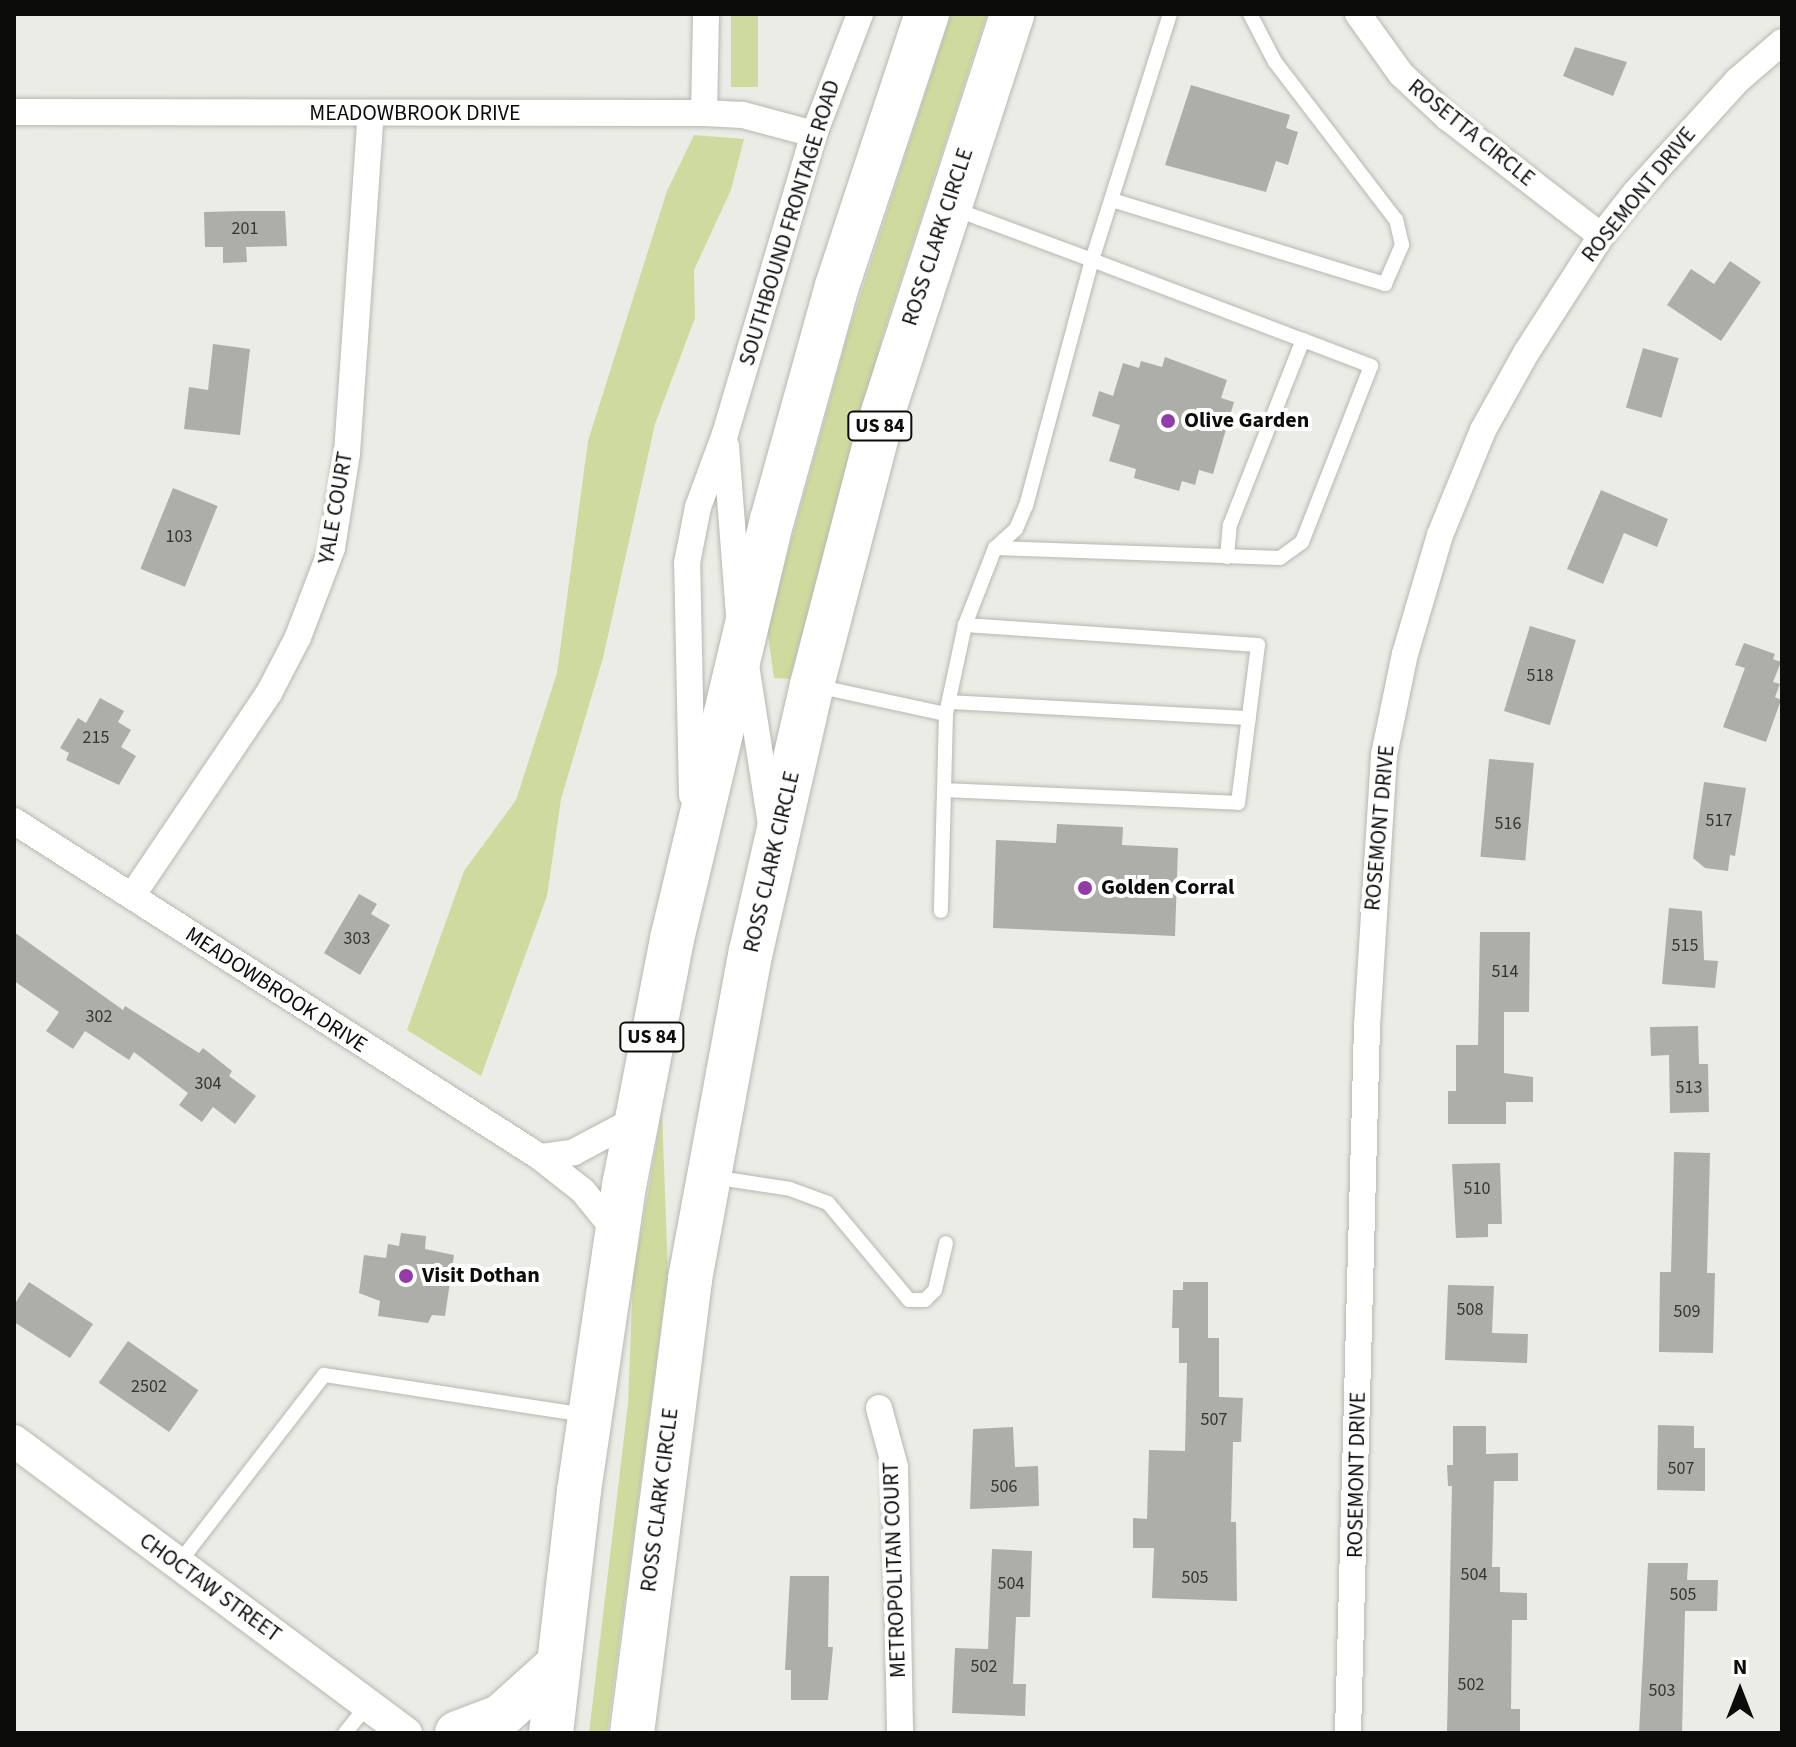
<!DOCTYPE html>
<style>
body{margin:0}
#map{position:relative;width:1796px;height:1747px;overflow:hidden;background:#ebece5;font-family:"Source Sans 3",sans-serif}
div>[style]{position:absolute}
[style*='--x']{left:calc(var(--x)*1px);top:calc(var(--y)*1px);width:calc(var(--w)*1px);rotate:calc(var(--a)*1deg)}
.green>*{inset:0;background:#cfdb9e;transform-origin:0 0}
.building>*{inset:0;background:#adaea8;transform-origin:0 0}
.roads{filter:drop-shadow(0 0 2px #b6b8b1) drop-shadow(0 0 2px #b6b8b1)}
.service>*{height:14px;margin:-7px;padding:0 7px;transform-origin:7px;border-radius:7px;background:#fff}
.minor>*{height:26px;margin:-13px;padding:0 13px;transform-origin:13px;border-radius:13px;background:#fff}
.tertiary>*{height:32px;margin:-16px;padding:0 16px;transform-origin:16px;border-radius:16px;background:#fff}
.trunk>*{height:44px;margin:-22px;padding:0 22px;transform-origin:22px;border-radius:22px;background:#fff}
.dots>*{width:22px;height:22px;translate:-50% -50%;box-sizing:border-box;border:4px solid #fff;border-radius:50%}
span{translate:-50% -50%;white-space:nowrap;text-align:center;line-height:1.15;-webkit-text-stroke:8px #fff;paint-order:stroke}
.number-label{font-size:18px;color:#343532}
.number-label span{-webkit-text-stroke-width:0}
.shield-label span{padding:2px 6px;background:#fff;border:2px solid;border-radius:6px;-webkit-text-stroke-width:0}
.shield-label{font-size:20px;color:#0c0d0a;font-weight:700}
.street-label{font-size:22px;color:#0c0d0a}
.poi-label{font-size:22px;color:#0c0d0a;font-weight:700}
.left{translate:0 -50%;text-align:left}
.frame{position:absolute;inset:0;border:16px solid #0c0d0a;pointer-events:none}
.north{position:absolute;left:1700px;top:1651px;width:80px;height:80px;-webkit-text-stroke:6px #fff;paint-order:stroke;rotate:0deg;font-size:22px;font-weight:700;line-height:32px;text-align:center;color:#0c0d0a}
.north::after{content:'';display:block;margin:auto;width:28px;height:36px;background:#0c0d0a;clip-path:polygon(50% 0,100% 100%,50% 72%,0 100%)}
</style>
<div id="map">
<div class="green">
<i style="left:731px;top:14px;width:27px;height:73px"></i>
<i style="clip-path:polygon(951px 14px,987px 14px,884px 331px,790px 679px,774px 678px,767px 629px,850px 327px)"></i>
<i style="clip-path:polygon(694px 135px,744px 139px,731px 190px,694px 270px,695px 318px,655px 424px,603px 658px,561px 799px,547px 896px,481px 1076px,407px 1030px,464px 871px,516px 800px,557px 673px,588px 441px,667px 191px)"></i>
<i style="clip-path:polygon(662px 1113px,668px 1273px,609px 1720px,607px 1733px,589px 1733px,628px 1404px,633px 1278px)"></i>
</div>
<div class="building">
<i style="clip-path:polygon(1575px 47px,1627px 62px,1613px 96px,1563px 76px)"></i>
<i style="clip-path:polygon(1191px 85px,1290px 115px,1286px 128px,1298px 132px,1288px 165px,1276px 161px,1266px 192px,1165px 165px)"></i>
<i style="clip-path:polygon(243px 211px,285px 211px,287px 246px,246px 247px,247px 262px,223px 263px,223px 247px,205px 247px,204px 212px)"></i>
<i style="clip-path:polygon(1730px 261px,1761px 282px,1721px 341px,1667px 305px,1691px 269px,1714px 284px)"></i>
<i style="clip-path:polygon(213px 344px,250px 349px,240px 435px,184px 429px,189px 387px,208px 390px)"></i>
<i style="left:1643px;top:348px;width:37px;height:62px;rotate:16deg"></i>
<i style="clip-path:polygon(1165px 357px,1227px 380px,1221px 398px,1234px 402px,1213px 474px,1199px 470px,1195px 485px,1182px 481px,1179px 491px,1134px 478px,1136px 469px,1109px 461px,1120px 425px,1092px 416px,1099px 391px,1113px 396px,1123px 363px,1139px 368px,1141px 361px,1162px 367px)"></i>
<i style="left:173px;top:488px;width:48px;height:87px;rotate:22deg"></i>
<i style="clip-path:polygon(1601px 490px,1668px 519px,1657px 547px,1624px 533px,1603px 584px,1567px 569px)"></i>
<i style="left:1530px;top:626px;width:48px;height:89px;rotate:17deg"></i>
<i style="clip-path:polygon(1744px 643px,1775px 654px,1773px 659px,1781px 662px,1773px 682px,1780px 684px,1775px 697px,1781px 700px,1766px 742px,1723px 727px,1745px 668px,1735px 665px)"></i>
<i style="clip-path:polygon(100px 698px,124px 711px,118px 722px,131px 730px,121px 747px,136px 756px,119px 785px,66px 760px,69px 753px,60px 748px,78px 718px,86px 723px)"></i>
<i style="left:1489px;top:759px;width:45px;height:98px;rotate:5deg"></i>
<i style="clip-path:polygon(1704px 782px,1746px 788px,1735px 856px,1730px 855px,1728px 871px,1705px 868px,1693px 858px)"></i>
<i style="clip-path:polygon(1057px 824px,1123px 827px,1122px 845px,1178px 848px,1175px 936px,993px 928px,996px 840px,1056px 843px)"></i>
<i style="clip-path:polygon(359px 894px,377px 904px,371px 914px,390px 925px,360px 975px,324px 953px)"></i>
<i style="clip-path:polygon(1669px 908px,1702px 911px,1704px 960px,1718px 961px,1715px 988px,1662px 984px)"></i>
<i style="clip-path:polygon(14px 932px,123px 1010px,125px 1006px,199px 1053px,203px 1048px,232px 1071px,229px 1076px,256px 1096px,235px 1124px,213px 1107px,202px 1122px,179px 1105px,188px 1093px,134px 1052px,129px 1060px,85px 1031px,73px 1049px,46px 1031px,59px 1012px,14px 981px)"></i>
<i style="clip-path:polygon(1480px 932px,1530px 932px,1529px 1012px,1504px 1012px,1504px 1073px,1533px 1077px,1533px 1102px,1506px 1102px,1506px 1124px,1448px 1124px,1448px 1091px,1456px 1091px,1456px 1045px,1478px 1045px)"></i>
<i style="clip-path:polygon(1698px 1026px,1699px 1064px,1708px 1064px,1709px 1112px,1670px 1113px,1669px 1055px,1651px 1056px,1650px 1027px)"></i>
<i style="clip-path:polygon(1674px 1152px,1710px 1153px,1707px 1273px,1715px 1273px,1713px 1353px,1659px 1352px,1660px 1272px,1671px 1272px)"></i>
<i style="clip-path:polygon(1500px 1163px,1502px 1224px,1488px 1224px,1488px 1237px,1456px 1238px,1452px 1164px)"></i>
<i style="clip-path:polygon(401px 1233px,426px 1236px,425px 1249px,454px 1255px,445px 1316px,432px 1315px,428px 1323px,378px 1316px,380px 1301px,359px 1293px,364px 1255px,386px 1258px,388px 1244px,399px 1246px)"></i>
<i style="clip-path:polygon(29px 1282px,93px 1324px,70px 1358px,14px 1322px,14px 1305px)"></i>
<i style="clip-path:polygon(1183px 1282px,1208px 1282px,1208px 1338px,1219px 1338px,1219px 1397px,1243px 1398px,1241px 1442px,1233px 1442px,1231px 1522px,1236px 1522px,1237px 1601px,1152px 1598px,1154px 1548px,1133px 1548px,1133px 1518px,1147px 1519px,1149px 1450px,1185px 1451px,1187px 1363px,1179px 1363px,1179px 1328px,1172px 1328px,1173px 1290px,1183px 1290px)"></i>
<i style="clip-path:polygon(1448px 1285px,1494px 1286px,1492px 1333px,1528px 1334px,1527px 1363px,1445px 1360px)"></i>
<i style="left:128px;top:1341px;width:86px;height:51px;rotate:35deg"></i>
<i style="clip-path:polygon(1658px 1425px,1694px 1426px,1694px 1448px,1705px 1448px,1705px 1491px,1657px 1490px)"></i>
<i style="clip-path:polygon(1453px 1426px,1486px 1426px,1486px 1454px,1518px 1453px,1518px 1481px,1494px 1481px,1492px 1567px,1500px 1567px,1500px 1592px,1527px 1593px,1527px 1620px,1512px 1620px,1511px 1709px,1520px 1709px,1520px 1733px,1447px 1733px,1452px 1486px,1448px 1486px,1447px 1465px,1453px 1465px)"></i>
<i style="clip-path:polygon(1013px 1427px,1015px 1467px,1038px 1466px,1039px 1506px,970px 1509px,973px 1429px)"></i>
<i style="clip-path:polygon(992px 1549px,1032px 1551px,1030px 1617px,1016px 1617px,1013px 1684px,1026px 1684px,1025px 1716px,952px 1713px,955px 1648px,988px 1649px)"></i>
<i style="clip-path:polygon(1648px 1563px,1688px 1563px,1687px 1580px,1718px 1580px,1717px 1611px,1685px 1611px,1682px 1733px,1639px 1733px)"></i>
<i style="clip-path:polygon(790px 1576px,829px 1576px,828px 1647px,833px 1647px,828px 1700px,791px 1700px,791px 1670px,785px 1670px)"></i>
</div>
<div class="roads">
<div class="service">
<i style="--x:1112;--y:200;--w:286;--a:17.1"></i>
<i style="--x:1385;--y:284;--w:43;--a:-66.4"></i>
<i style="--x:1402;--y:245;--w:26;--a:-103"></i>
<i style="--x:1396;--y:220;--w:199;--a:-127.4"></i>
<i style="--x:1275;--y:62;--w:54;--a:-117.5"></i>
<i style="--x:955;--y:209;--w:26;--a:21"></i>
<i style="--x:979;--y:218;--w:121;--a:20.4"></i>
<i style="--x:1092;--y:260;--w:226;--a:20.8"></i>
<i style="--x:1303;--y:340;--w:73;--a:20.9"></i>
<i style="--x:1371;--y:366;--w:189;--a:111.4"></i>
<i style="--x:1302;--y:542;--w:27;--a:144"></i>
<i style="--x:1280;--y:558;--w:285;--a:-178"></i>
<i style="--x:995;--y:548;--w:28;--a:-42"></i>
<i style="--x:1016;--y:529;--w:25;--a:-67"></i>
<i style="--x:1026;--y:506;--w:255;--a:-75"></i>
<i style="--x:1092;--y:260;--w:258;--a:-72.4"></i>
<i style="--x:1227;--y:557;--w:32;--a:-85"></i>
<i style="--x:1230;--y:525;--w:199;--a:-68.5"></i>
<i style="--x:965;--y:625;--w:83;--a:-68.7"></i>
<i style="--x:816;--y:686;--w:133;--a:12.2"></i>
<i style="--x:946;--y:714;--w:197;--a:91.5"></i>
<i style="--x:949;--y:702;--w:300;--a:3.1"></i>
<i style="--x:944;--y:790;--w:294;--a:2.5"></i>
<i style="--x:1238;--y:803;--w:159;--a:-82.8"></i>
<i style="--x:1258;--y:645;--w:294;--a:-176.1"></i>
<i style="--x:965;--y:625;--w:91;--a:102.1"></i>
<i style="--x:712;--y:1177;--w:79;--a:8.7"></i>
<i style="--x:790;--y:1189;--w:40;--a:20.2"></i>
<i style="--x:828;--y:1203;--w:126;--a:50.1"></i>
<i style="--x:909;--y:1300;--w:16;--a:0"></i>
<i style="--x:925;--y:1300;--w:14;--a:-45"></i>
<i style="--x:935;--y:1290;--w:48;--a:-76.8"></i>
<i style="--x:178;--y:1564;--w:239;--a:-52.3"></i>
<i style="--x:324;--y:1375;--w:264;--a:8.7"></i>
<i style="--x:345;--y:1733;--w:36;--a:-51"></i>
</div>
<div class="minor">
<i style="--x:1358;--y:14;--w:74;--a:54.4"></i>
<i style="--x:1401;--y:74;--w:64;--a:43.1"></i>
<i style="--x:1448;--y:118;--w:193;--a:37.6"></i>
<i style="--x:14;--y:112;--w:690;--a:0.08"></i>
<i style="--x:704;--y:113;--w:39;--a:3"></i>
<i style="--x:743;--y:115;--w:73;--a:15"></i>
<i style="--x:704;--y:113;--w:99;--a:-88.8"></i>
<i style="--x:726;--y:446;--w:169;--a:85.6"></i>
<i style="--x:746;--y:665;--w:161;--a:81.1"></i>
<i style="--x:692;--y:795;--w:232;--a:-91.2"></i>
<i style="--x:687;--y:563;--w:57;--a:-78.9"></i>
<i style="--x:698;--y:507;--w:78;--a:-69.7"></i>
<i style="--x:725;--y:434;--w:313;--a:-73.5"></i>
<i style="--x:814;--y:134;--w:129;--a:-69"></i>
<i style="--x:14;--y:821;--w:624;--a:32.57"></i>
<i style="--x:540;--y:1157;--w:55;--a:38.3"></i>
<i style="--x:583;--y:1191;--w:54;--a:51"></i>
<i style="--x:132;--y:896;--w:245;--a:-56"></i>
<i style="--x:269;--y:693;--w:63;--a:-62.6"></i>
<i style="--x:298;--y:637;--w:95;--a:-69.1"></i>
<i style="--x:332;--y:548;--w:96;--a:-81"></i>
<i style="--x:347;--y:453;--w:340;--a:-86"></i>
<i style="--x:540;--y:1157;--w:34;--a:-8"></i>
<i style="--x:574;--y:1152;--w:70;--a:-28"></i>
<i style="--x:879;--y:1408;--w:61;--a:74.8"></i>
<i style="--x:895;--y:1467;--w:266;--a:88.9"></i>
<i style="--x:1348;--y:1733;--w:707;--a:-88.46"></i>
<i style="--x:1367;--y:1026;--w:272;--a:-86.4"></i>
<i style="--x:1384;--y:755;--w:103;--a:-78.3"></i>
<i style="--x:1405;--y:654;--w:124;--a:-73.6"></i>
<i style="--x:1440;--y:535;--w:113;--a:-67.7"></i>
<i style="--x:1483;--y:430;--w:88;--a:-60.8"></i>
<i style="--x:1526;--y:353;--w:139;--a:-57.3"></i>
<i style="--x:1601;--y:236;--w:56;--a:-51.5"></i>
<i style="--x:1636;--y:192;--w:151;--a:-47.7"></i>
<i style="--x:1738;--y:80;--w:58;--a:-40.8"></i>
</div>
<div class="tertiary">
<i style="--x:14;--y:1441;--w:489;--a:36.7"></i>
</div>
<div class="trunk">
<i style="--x:457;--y:1733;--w:46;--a:-20.4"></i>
<i style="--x:500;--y:1717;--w:78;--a:-41.9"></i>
<i style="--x:551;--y:1733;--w:244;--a:-83.4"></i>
<i style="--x:579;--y:1491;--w:313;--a:-81.6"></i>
<i style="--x:625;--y:1181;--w:247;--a:-79"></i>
<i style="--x:672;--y:939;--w:431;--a:-76.6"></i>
<i style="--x:772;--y:520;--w:243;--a:-74.5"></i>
<i style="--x:837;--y:286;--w:287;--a:-71.7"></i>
<i style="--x:632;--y:1733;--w:458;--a:-82.7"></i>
<i style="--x:690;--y:1279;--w:334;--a:-79.5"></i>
<i style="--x:751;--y:951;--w:273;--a:-77.1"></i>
<i style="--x:812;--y:685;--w:282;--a:-75.4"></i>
<i style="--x:883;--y:412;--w:418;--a:-72"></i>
</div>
</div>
<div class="dots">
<i style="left:1168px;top:421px;background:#933ca9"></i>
<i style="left:1085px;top:888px;background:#933ca9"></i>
<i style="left:406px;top:1276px;background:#933ca9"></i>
</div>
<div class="number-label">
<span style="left:245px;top:229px">201</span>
<span style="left:179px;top:537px">103</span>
<span style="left:1540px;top:676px">518</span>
<span style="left:96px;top:738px">215</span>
<span style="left:1719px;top:821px">517</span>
<span style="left:1508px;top:824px">516</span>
<span style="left:357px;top:939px">303</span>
<span style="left:1685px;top:946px">515</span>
<span style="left:1505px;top:972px">514</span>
<span style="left:99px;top:1017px">302</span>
<span style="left:208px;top:1084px">304</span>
<span style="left:1689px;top:1088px">513</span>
<span style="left:1477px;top:1189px">510</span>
<span style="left:1470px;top:1310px">508</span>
<span style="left:1687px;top:1312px">509</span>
<span style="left:149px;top:1387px">2502</span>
<span style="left:1214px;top:1420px">507</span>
<span style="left:1681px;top:1469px">507</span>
<span style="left:1004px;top:1487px">506</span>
<span style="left:1474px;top:1575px">504</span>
<span style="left:1195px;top:1578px">505</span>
<span style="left:1011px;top:1584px">504</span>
<span style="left:1683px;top:1595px">505</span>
<span style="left:984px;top:1667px">502</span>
<span style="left:1471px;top:1685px">502</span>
<span style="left:1662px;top:1691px">503</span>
</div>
<div class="shield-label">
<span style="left:880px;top:426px">US 84</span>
<span style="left:652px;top:1037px">US 84</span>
</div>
<div class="street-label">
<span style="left:415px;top:114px">MEADOWBROOK DRIVE</span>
<span style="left:1471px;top:133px;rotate:39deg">ROSETTA CIRCLE</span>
<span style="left:1639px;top:195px;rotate:-51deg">ROSEMONT DRIVE</span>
<span style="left:790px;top:223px;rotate:-73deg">SOUTHBOUND FRONTAGE ROAD</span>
<span style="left:938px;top:237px;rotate:-72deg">ROSS CLARK CIRCLE</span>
<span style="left:336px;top:508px;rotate:-80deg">YALE COURT</span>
<span style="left:1380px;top:828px;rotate:-85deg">ROSEMONT DRIVE</span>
<span style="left:772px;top:862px;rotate:-77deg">ROSS CLARK CIRCLE</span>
<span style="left:276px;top:990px;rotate:33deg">MEADOWBROOK DRIVE</span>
<span style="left:1357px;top:1475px;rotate:-89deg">ROSEMONT DRIVE</span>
<span style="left:660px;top:1500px;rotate:-83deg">ROSS CLARK CIRCLE</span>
<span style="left:895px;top:1570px;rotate:-92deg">METROPOLITAN COURT</span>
<span style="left:210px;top:1588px;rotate:36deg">CHOCTAW STREET</span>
</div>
<div class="poi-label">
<span class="left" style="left:1184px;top:421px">Olive Garden</span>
<span class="left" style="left:1101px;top:888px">Golden Corral</span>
<span class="left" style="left:422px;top:1276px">Visit Dothan</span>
</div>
<div class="frame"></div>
<div class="north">N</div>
</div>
